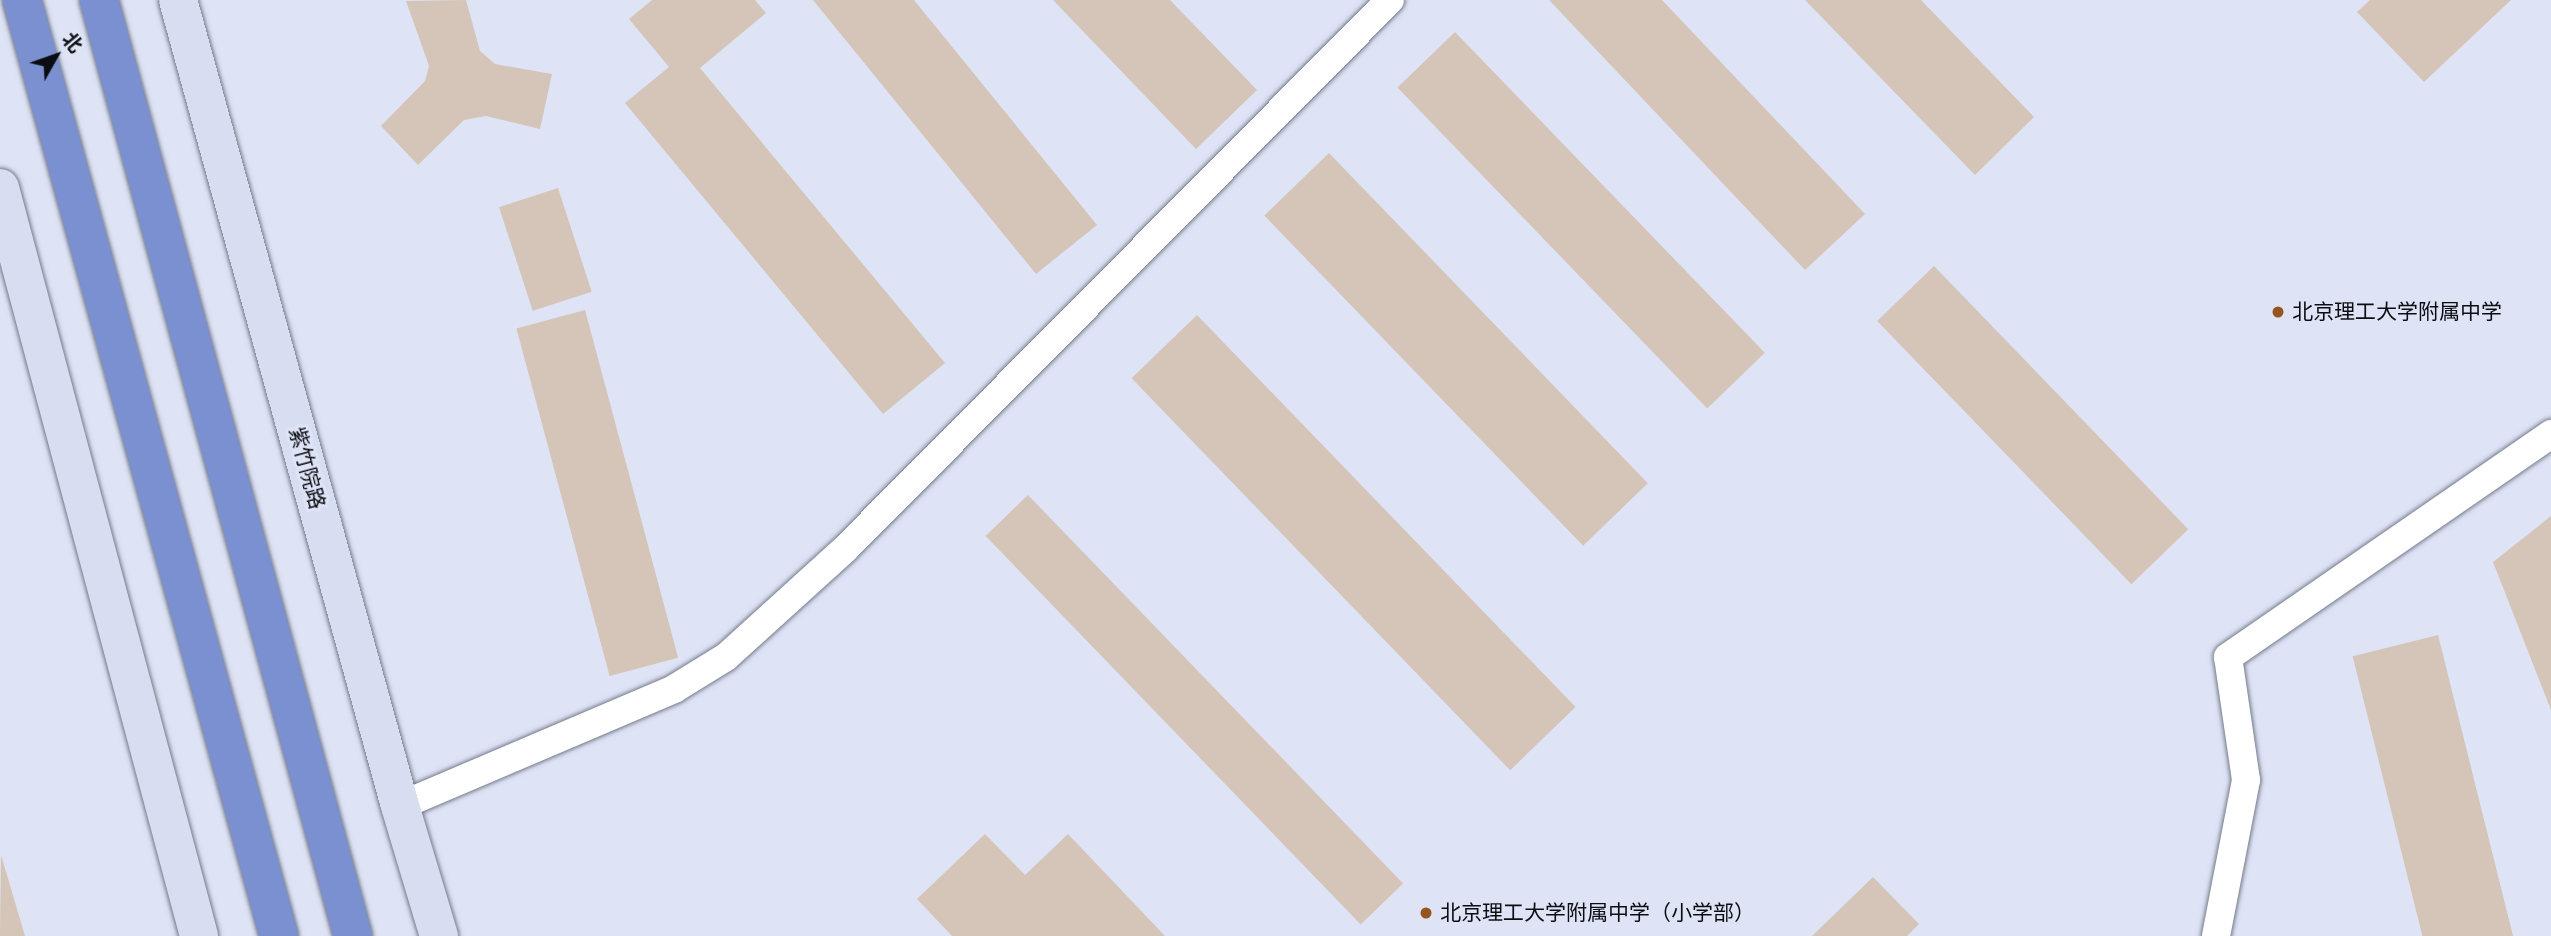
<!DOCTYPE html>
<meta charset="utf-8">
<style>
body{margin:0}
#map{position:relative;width:2551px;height:936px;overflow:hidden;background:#dee4f6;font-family:Figtree,"Noto Sans SC",sans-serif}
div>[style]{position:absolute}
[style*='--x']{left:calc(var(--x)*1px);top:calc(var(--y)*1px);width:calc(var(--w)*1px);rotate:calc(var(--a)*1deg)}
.building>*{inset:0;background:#d5c4b8;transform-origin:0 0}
.roads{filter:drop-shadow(0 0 2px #757b8a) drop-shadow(0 0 2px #757b8a)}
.street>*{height:28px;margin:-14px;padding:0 14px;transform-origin:14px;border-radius:14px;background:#fff}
.secondary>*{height:38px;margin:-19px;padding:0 19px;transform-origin:19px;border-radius:19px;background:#d7def1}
.highway>*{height:38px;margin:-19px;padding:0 19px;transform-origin:19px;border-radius:19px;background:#7b90d1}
.dots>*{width:19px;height:19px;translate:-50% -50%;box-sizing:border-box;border:4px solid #dee4f6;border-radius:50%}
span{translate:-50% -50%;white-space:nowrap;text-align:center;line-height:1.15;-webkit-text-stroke:6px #dee4f6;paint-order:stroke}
.poi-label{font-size:21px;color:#0b0d12}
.left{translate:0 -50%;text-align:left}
.street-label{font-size:21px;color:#0b0d12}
.north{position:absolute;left:21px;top:21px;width:70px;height:70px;-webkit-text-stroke:5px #dee4f6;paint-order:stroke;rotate:50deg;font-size:19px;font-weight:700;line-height:28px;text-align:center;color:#0b0d12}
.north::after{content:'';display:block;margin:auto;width:24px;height:32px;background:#0b0d12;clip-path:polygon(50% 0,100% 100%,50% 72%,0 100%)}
</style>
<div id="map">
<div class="building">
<i style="clip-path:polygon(466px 0,480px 51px,495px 64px,552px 74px,540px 129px,486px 116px,464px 120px,418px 165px,381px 126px,425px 81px,429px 66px,406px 1px)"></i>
<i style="clip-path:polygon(652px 0,755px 0,766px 13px,700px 68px,945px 363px,883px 414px,625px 103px,669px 67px,629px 19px)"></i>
<i style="clip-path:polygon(813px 0,914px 0,1097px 225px,1036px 274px)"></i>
<i style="clip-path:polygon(1053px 0,1170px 0,1257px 90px,1196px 149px)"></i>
<i style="clip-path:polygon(1549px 0,1662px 0,1865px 214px,1805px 270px)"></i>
<i style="clip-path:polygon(1805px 0,1921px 0,2034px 117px,1975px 175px)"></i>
<i style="clip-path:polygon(2370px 0,2511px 0,2424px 82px,2357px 12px)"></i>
<i style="left:1455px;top:32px;width:446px;height:80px;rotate:46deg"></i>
<i style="left:1329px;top:153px;width:459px;height:90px;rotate:46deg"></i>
<i style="left:558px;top:188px;width:109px;height:62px;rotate:72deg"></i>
<i style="left:1934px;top:266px;width:366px;height:79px;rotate:46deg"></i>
<i style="left:585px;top:310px;width:360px;height:71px;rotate:75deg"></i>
<i style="left:1197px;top:315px;width:545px;height:91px;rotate:46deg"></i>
<i style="left:1028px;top:495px;width:540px;height:59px;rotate:46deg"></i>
<i style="clip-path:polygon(2551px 516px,2551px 710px,2493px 562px)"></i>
<i style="left:2438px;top:635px;width:310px;height:88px;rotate:76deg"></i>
<i style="clip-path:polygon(985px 834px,1025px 875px,1068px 834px,1165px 936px,952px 936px,917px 899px)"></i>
<i style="clip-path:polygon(1px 855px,25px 936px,0 936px)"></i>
<i style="clip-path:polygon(1873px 877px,1919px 924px,1907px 936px,1812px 936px)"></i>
</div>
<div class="roads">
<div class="street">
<i style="--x:400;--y:806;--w:298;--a:-23.1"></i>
<i style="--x:674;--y:689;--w:61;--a:-31.6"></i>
<i style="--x:726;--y:657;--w:162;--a:-42.2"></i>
<i style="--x:846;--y:548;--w:772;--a:-45.21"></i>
<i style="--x:2216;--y:936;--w:159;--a:-79.1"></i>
<i style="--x:2246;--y:780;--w:124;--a:-98.3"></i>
<i style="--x:2228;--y:657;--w:393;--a:-34.6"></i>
</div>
<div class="secondary">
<i style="--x:178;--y:0;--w:836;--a:74.6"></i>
<i style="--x:400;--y:806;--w:136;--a:73.3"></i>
<i style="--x:0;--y:188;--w:774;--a:75.1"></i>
</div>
<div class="highway">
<i style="--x:22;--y:0;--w:971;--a:74.65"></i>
<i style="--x:99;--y:0;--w:970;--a:74.82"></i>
</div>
</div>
<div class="dots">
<i style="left:2278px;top:312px;background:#965421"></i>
<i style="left:1426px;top:913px;background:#965421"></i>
</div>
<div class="poi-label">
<span class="left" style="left:2292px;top:312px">北京理工大学附属中学</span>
<span class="left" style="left:1440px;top:913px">北京理工大学附属中学（小学部）</span>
</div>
<div class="street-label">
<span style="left:307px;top:468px;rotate:75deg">紫竹院路</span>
</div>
<div class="north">北</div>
</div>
